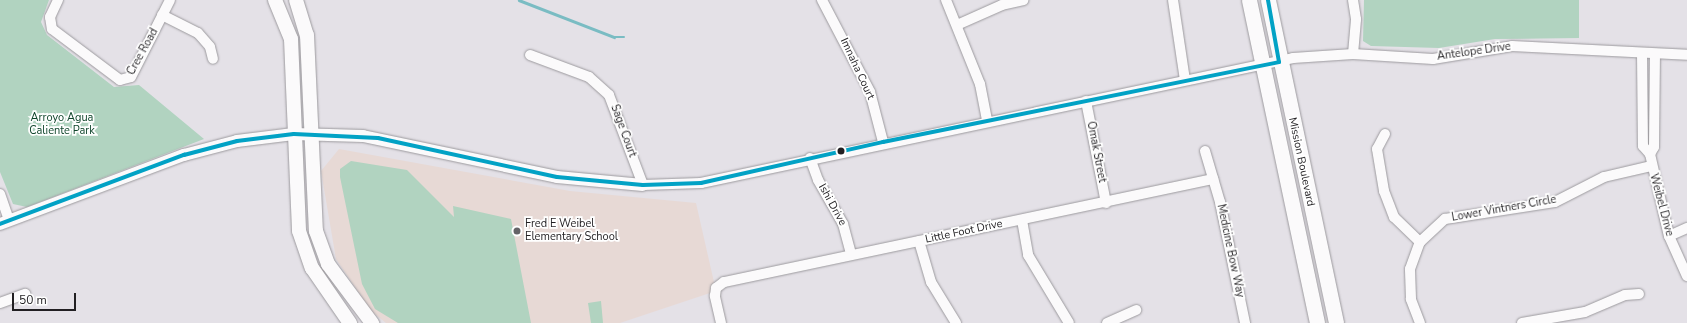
<!DOCTYPE html>
<style>
body{margin:0}
#map{position:relative;width:1687px;height:323px;overflow:hidden;background:#e4e1e7;font-family:"Nunito Sans",sans-serif}
div>[style]{position:absolute}
[style*='--x']{left:calc(var(--x)*1px);top:calc(var(--y)*1px);width:calc(var(--w)*1px);rotate:calc(var(--a)*1deg)}
.education>*{inset:0;background:#e7d9d5}
.green>*{inset:0;background:#b1d3c0}
.stream>*{height:2.5px;margin:-1.25px;padding:0 1.25px;transform-origin:1.25px;border-radius:1.25px;background:#7abcc3}
.roads{filter:drop-shadow(0 0 1px #9c9a9e) drop-shadow(0 0 1px #9c9a9e)}
.minor>*{height:10px;margin:-5px;padding:0 5px;transform-origin:5px;border-radius:5px;background:#fbfafb}
.tertiary>*{height:12px;margin:-6px;padding:0 6px;transform-origin:6px;border-radius:6px;background:#fbfafb}
.secondary>*{height:14px;margin:-7px;padding:0 7px;transform-origin:7px;border-radius:7px;background:#fbfafb}
.primary>*{height:15px;margin:-7.5px;padding:0 7.5px;transform-origin:7.5px;border-radius:7.5px;background:#fbfafb}
.bus-1>*{height:4px;margin:-2px;padding:0 2px;transform-origin:2px;border-radius:2px;background:#02a2c5}
.dots>*{width:11px;height:11px;translate:-50% -50%;box-sizing:border-box;border:2px solid #fff;border-radius:50%}
span{translate:-50% -50%;white-space:nowrap;text-align:center;line-height:1.15;-webkit-text-stroke:3.5px #fff;paint-order:stroke}
.street-label{font-size:11px;color:#211f22}
.park-label{font-size:11px;color:#0f452b}
.poi-label{font-size:11px;color:#211f22}
.left{translate:0 -50%;text-align:left}
.scale{position:absolute;left:12px;top:293px;width:64px;height:18px;box-sizing:border-box;border:2px solid #211f22;border-top:0;padding-left:5px;font-size:12px;line-height:14px;white-space:nowrap;color:#211f22;-webkit-text-stroke:3px #fff;paint-order:stroke}
</style>
<div id="map">
<div class="education">
<i style="clip-path:polygon(339px 149px,570px 191px,696px 203px,716px 291px,620px 323px,386px 323px,371px 311px,336px 259px,321px 171px)"></i>
</div>
<div class="green">
<i style="clip-path:polygon(0 0,49px 0,41px 22px,47px 35px,114px 87px,139px 85px,204px 139px,27px 207px,13px 204px,0 172px)"></i>
<i style="clip-path:polygon(1364px 0,1579px 0,1579px 38px,1495px 39px,1439px 48px,1371px 46px,1363px 41px)"></i>
<i style="clip-path:polygon(351px 161px,407px 170px,454px 217px,453px 206px,511px 219px,531px 323px,398px 323px,375px 309px,362px 284px,340px 177px,340px 169px)"></i>
<i style="clip-path:polygon(601px 301px,603px 323px,591px 323px,588px 303px)"></i>
</div>
<div class="stream">
<i style="--x:519;--y:0;--w:102;--a:21.3"></i>
<i style="--x:614;--y:37;--w:10;--a:0"></i>
</div>
<div class="roads">
<div class="minor">
<i style="--x:58;--y:0;--w:19;--a:115"></i>
<i style="--x:50;--y:17;--w:12;--a:81"></i>
<i style="--x:52;--y:29;--w:85;--a:36.9"></i>
<i style="--x:120;--y:80;--w:11;--a:-15"></i>
<i style="--x:131;--y:77;--w:86;--a:-63.1"></i>
<i style="--x:822;--y:0;--w:104;--a:62.4"></i>
<i style="--x:870;--y:92;--w:52;--a:75.4"></i>
<i style="--x:946;--y:0;--w:91;--a:68"></i>
<i style="--x:980;--y:84;--w:37;--a:79"></i>
<i style="--x:1173;--y:0;--w:81;--a:81.5"></i>
<i style="--x:162;--y:15;--w:40;--a:26.6"></i>
<i style="--x:198;--y:33;--w:18;--a:49"></i>
<i style="--x:210;--y:47;--w:12;--a:76"></i>
<i style="--x:957;--y:25;--w:49;--a:-24"></i>
<i style="--x:1002;--y:5;--w:22;--a:-13"></i>
<i style="--x:1642;--y:53;--w:93;--a:89.4"></i>
<i style="--x:1643;--y:146;--w:11;--a:49"></i>
<i style="--x:1650;--y:154;--w:84;--a:77"></i>
<i style="--x:1669;--y:236;--w:44;--a:65.8"></i>
<i style="--x:1353;--y:54;--w:35;--a:-85"></i>
<i style="--x:1356;--y:19;--w:19;--a:-99"></i>
<i style="--x:530;--y:55;--w:63;--a:20.4"></i>
<i style="--x:589;--y:77;--w:27;--a:42"></i>
<i style="--x:609;--y:95;--w:96;--a:69.3"></i>
<i style="--x:643;--y:185;--w:58;--a:-2"></i>
<i style="--x:701;--y:183;--w:605;--a:-11.92"></i>
<i style="--x:1293;--y:58;--w:60;--a:-3.8"></i>
<i style="--x:1353;--y:54;--w:80;--a:3.6"></i>
<i style="--x:1433;--y:59;--w:80;--a:-9.3"></i>
<i style="--x:1512;--y:46;--w:175;--a:2.9"></i>
<i style="--x:1086;--y:101;--w:104;--a:78.9"></i>
<i style="--x:1385;--y:134;--w:17;--a:118"></i>
<i style="--x:1377;--y:149;--w:43;--a:80.5"></i>
<i style="--x:1384;--y:191;--w:28;--a:69"></i>
<i style="--x:1394;--y:217;--w:36;--a:44"></i>
<i style="--x:1205;--y:151;--w:53;--a:73.6"></i>
<i style="--x:1220;--y:202;--w:124;--a:78.3"></i>
<i style="--x:1650;--y:154;--w:8;--a:-60"></i>
<i style="--x:1654;--y:147;--w:93;--a:-89.4"></i>
<i style="--x:810;--y:158;--w:23;--a:70"></i>
<i style="--x:818;--y:180;--w:51;--a:60.4"></i>
<i style="--x:843;--y:224;--w:30;--a:75"></i>
<i style="--x:0;--y:194;--w:28;--a:71"></i>
<i style="--x:1022;--y:220;--w:36;--a:80"></i>
<i style="--x:1028;--y:255;--w:79;--a:58.9"></i>
<i style="--x:1669;--y:236;--w:20;--a:-24"></i>
<i style="--x:919;--y:241;--w:43;--a:73.7"></i>
<i style="--x:931;--y:282;--w:48;--a:58.6"></i>
<i style="--x:0;--y:303;--w:27;--a:-20"></i>
<i style="--x:721;--y:323;--w:28;--a:-103"></i>
<i style="--x:715;--y:296;--w:8;--a:-83"></i>
<i style="--x:716;--y:288;--w:10;--a:-37"></i>
<i style="--x:724;--y:282;--w:500;--a:-11.9"></i>
<i style="--x:1107;--y:323;--w:32;--a:-24"></i>
<i style="--x:1420;--y:323;--w:26;--a:-111"></i>
<i style="--x:1411;--y:299;--w:30;--a:-92"></i>
<i style="--x:1410;--y:269;--w:29;--a:-70"></i>
<i style="--x:1420;--y:242;--w:34;--a:-43"></i>
<i style="--x:1445;--y:219;--w:111;--a:-8.8"></i>
<i style="--x:1555;--y:202;--w:55;--a:-27"></i>
<i style="--x:1604;--y:177;--w:48;--a:-13.2"></i>
<i style="--x:1522;--y:323;--w:64;--a:-9.9"></i>
<i style="--x:1585;--y:312;--w:43;--a:-23"></i>
<i style="--x:1625;--y:295;--w:14;--a:-4"></i>
</div>
<div class="tertiary">
<i style="--x:0;--y:224;--w:197;--a:-20.6"></i>
<i style="--x:184;--y:155;--w:55;--a:-14.8"></i>
<i style="--x:237;--y:141;--w:57;--a:-7"></i>
<i style="--x:294;--y:134;--w:69;--a:1.7"></i>
<i style="--x:363;--y:136;--w:198;--a:11.9"></i>
<i style="--x:557;--y:177;--w:86;--a:5.3"></i>
</div>
<div class="secondary">
<i style="--x:275;--y:0;--w:42;--a:67.7"></i>
<i style="--x:291;--y:39;--w:192;--a:87.6"></i>
<i style="--x:299;--y:231;--w:39;--a:71"></i>
<i style="--x:312;--y:268;--w:67;--a:55.4"></i>
<i style="--x:296;--y:0;--w:37;--a:73"></i>
<i style="--x:307;--y:35;--w:196;--a:87.4"></i>
<i style="--x:316;--y:231;--w:35;--a:70"></i>
<i style="--x:328;--y:264;--w:74;--a:53.3"></i>
</div>
<div class="primary">
<i style="--x:1249;--y:0;--w:330;--a:78.1"></i>
<i style="--x:1268;--y:0;--w:330;--a:78.1"></i>
</div>
</div>
<div class="bus-1">
<i style="--x:0;--y:224;--w:197;--a:-20.6"></i>
<i style="--x:184;--y:155;--w:55;--a:-14.8"></i>
<i style="--x:237;--y:141;--w:57;--a:-7"></i>
<i style="--x:294;--y:134;--w:84;--a:2.7"></i>
<i style="--x:378;--y:138;--w:183;--a:12.3"></i>
<i style="--x:557;--y:177;--w:86;--a:5.3"></i>
<i style="--x:643;--y:185;--w:58;--a:-2"></i>
<i style="--x:701;--y:183;--w:187;--a:-12.7"></i>
<i style="--x:883;--y:142;--w:404;--a:-11.4"></i>
<i style="--x:1279;--y:62;--w:63;--a:-100.1"></i>
</div>
<div class="dots">
<i style="left:841px;top:151px;background:#211f22"></i>
<i style="left:517px;top:231px;background:#656367"></i>
</div>
<div class="street-label">
<span style="left:143px;top:52px;rotate:-61deg">Cree Road</span>
<span style="left:1474px;top:52px;rotate:-8deg">Antelope Drive</span>
<span style="left:857px;top:69px;rotate:65deg">Imnaha Court</span>
<span style="left:623px;top:131px;rotate:70deg">Sage Court</span>
<span style="left:1096px;top:152px;rotate:79deg">Omak Street</span>
<span style="left:1301px;top:162px;rotate:78deg">Mission Boulevard</span>
<span style="left:832px;top:205px;rotate:61deg">Ishi Drive</span>
<span style="left:1661px;top:205px;rotate:75deg">Weibel Drive</span>
<span style="left:1504px;top:209px;rotate:-10deg">Lower Vintners Circle</span>
<span style="left:964px;top:232px;rotate:-12deg">Little Foot Drive</span>
<span style="left:1230px;top:251px;rotate:78deg">Medicine Bow Way</span>
</div>
<div class="park-label">
<span style="left:62px;top:125px">Arroyo Agua<br>Caliente Park</span>
</div>
<div class="poi-label">
<span class="left" style="left:525px;top:231px">Fred E Weibel<br>Elementary School</span>
</div>
<div class="scale">50 m</div>
</div>
